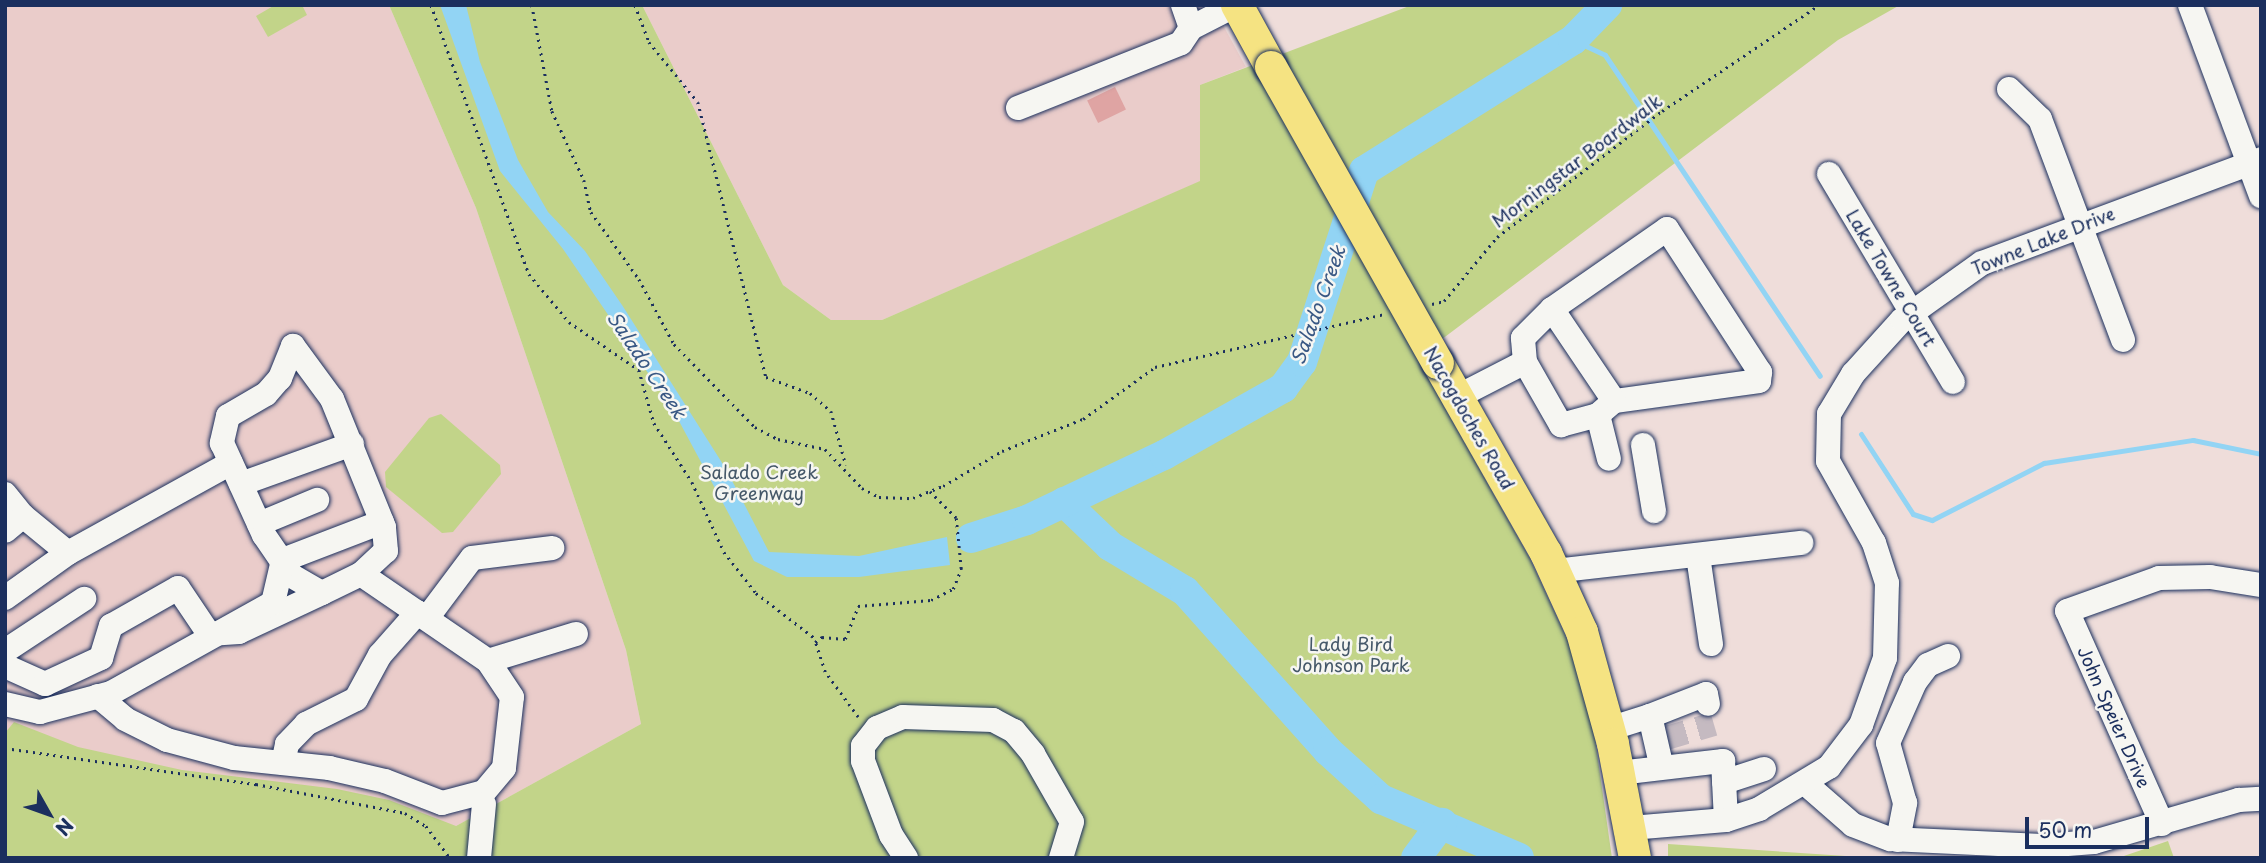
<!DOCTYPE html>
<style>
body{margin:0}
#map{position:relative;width:2266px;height:863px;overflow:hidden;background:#efddda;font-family:"Playpen Sans",sans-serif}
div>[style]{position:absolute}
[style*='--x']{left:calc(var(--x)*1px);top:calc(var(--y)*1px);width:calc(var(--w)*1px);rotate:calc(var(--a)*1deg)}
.built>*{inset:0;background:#eaccca}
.green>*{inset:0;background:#c2d489}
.water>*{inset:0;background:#92d4f4}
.stream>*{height:5px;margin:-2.5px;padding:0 2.5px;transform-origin:2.5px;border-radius:2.5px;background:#92d4f4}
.river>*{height:30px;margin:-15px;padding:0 15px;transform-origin:15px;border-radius:15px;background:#92d4f4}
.building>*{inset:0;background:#dfa4a3;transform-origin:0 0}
.minor-tunnel>*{height:24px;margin-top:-12px;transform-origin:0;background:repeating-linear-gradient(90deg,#c5bac1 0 24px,transparent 0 36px)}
.path>*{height:2.5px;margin-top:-1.25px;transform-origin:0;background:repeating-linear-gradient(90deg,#1b2f5e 0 2px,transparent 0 7px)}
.roads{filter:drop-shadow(0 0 2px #1b2f5e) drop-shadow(0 0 2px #1b2f5e)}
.minor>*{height:24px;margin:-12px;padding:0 12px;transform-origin:12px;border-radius:12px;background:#f6f6f2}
.major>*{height:32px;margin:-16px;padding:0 16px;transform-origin:16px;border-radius:16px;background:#f5e382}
.bridges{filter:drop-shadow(0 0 2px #1b2f5e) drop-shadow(0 0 2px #1b2f5e)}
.major-bridge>*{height:32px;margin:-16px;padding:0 16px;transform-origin:16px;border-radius:16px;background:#f5e382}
span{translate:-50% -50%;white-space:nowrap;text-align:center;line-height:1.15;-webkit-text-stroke:5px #f6f6f2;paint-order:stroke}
.street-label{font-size:18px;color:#1b2f5e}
.park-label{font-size:18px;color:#455869}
.water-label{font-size:19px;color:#395884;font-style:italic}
.frame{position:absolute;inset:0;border:7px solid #1b2f5e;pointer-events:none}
.north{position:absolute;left:14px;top:779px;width:70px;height:70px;-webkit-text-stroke:5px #f6f6f2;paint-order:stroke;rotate:130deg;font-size:19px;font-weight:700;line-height:28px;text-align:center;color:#1b2f5e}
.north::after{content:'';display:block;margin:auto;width:24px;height:32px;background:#1b2f5e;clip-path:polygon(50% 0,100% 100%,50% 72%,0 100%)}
.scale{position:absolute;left:2025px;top:817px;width:124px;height:32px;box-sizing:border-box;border:4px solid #1b2f5e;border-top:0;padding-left:9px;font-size:21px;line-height:24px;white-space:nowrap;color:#1b2f5e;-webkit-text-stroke:5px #f6f6f2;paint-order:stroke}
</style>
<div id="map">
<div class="built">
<i style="clip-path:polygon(5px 5px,389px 5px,476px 208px,626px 650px,641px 724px,456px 826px,460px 858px,5px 858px)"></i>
<i style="clip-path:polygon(642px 5px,1212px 5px,1246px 67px,1200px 85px,1201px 181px,882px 320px,831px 320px,783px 285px)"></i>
</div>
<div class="green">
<i style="clip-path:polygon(275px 5px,302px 5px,307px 15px,268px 37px,256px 16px)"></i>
<i style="clip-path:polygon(389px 5px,642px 5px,783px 285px,831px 320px,882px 320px,1200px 181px,1200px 85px,1412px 5px,1900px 5px,1838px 40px,1417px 358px,1530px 559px,1572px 650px,1595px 739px,1612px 858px,5px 858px,5px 733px,14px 722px,78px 747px,182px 770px,337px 789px,389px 800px,456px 826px,641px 724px,626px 650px,476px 208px)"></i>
<i style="clip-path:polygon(441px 414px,500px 465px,501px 474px,453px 532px,442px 533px,386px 487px,385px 472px,429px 418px)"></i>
<i style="clip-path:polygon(2168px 841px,2174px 858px,2118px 858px)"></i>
<i style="clip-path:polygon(1668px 844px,1876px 858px,1668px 858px)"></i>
</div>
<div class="water">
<i style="clip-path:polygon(440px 5px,466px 5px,480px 62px,518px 160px,548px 212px,585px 251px,622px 305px,726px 469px,769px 552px,859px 556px,947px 537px,950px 565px,859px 577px,787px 577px,754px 561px,672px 408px,563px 249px,500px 171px)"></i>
</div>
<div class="stream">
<i style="--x:1573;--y:40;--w:35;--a:25"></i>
<i style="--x:1605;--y:55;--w:386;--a:56.2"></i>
<i style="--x:1861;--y:434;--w:95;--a:57"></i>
<i style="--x:1913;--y:514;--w:20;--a:18"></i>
<i style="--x:1932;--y:520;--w:126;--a:-27"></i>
<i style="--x:2044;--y:463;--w:151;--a:-8.8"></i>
<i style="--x:2193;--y:440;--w:69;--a:11.6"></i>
</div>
<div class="river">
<i style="--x:1064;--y:502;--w:64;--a:43.7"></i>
<i style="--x:1110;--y:546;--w:87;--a:31"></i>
<i style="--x:1185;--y:591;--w:215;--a:48.2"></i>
<i style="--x:1328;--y:751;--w:72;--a:42.2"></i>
<i style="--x:1381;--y:799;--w:150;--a:23.1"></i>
<i style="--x:971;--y:538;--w:59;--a:-17.8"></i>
<i style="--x:1027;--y:520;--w:152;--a:-25.4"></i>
<i style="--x:1164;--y:455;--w:137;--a:-29.4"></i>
<i style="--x:1283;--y:388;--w:32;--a:-54"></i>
<i style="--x:1302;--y:362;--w:201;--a:-72"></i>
<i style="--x:1364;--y:171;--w:247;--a:-32.1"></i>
<i style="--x:1573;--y:40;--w:49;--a:-45.8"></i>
<i style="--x:1416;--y:858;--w:44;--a:-53.4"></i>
</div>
<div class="building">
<i style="left:1115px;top:87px;width:25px;height:31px;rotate:64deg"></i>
</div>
<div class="minor-tunnel">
<i style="--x:1663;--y:739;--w:53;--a:-16.4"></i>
</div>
<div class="path">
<i style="--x:431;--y:5;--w:286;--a:70"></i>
<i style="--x:529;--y:274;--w:62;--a:50.2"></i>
<i style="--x:569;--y:322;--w:85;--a:34.4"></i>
<i style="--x:639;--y:370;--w:55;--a:74.2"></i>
<i style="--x:654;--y:423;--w:70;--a:57.2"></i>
<i style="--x:692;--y:482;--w:77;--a:65.4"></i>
<i style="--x:724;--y:552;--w:52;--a:52"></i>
<i style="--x:756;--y:593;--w:76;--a:37.5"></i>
<i style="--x:532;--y:5;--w:108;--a:79.3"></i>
<i style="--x:552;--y:111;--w:76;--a:65.1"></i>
<i style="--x:584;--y:180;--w:33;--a:78"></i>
<i style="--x:591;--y:212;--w:82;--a:54.4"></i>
<i style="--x:639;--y:279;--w:74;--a:61.7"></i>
<i style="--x:674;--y:344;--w:116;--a:45.7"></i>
<i style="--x:755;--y:427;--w:26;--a:28"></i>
<i style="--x:778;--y:439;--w:48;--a:12"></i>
<i style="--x:825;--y:449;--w:54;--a:46.5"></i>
<i style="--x:862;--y:488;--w:19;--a:28"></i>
<i style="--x:879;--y:497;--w:34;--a:2"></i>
<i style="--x:913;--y:498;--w:32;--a:-22"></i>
<i style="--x:943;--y:486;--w:69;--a:-30.7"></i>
<i style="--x:1002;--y:451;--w:87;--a:-21.6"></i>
<i style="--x:1083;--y:419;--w:89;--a:-35.8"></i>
<i style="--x:1155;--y:367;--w:235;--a:-13"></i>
<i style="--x:635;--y:5;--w:40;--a:69"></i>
<i style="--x:649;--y:42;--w:77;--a:50.8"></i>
<i style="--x:698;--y:102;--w:283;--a:76.1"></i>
<i style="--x:766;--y:377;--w:47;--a:20"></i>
<i style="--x:810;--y:393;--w:28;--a:41"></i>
<i style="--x:831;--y:411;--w:56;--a:74.5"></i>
<i style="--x:1432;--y:304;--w:12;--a:-14"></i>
<i style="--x:1444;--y:301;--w:83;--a:-50.4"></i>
<i style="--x:1497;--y:237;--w:208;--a:-37.4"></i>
<i style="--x:1662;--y:111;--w:189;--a:-34"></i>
<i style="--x:858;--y:717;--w:56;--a:-126.3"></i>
<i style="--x:825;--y:672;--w:32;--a:-108"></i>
<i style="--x:815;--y:642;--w:9;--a:-36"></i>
<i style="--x:822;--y:637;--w:23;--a:5"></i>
<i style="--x:845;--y:639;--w:35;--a:-68"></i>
<i style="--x:858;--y:606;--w:73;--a:-4.7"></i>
<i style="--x:931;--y:600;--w:25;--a:-27"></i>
<i style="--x:953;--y:589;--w:22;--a:-68"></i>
<i style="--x:961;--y:569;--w:51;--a:-95.6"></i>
<i style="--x:956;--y:518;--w:37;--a:-135"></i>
<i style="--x:5;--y:748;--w:254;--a:8.2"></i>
<i style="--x:256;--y:784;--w:152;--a:11"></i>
<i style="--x:405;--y:813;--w:25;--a:32"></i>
<i style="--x:426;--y:826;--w:40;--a:53"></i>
</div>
<div class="roads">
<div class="minor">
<i style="--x:1183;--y:5;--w:24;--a:71"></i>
<i style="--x:1191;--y:28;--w:51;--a:-27.1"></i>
<i style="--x:2190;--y:5;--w:204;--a:69.6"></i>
<i style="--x:2009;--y:89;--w:43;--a:44.1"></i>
<i style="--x:2040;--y:119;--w:236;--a:69.4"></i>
<i style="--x:1018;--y:108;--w:175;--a:-21.7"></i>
<i style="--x:1181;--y:43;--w:18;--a:-56"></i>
<i style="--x:1829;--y:174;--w:242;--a:59.2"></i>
<i style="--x:1552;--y:309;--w:111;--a:56"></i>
<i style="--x:1525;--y:362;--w:24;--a:-95"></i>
<i style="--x:1523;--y:338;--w:41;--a:-45"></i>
<i style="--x:1552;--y:309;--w:140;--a:-34.8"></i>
<i style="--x:1667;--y:229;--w:171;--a:57"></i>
<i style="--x:1760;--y:372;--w:9;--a:96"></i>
<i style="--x:1759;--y:381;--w:146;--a:172.1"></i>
<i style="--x:1614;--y:401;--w:21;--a:139"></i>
<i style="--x:1457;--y:397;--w:76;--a:-27.2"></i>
<i style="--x:1525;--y:362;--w:73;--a:60.3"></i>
<i style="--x:1561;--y:425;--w:38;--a:-15"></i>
<i style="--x:1598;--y:415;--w:45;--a:76"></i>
<i style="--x:1643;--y:445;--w:67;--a:80.5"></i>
<i style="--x:241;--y:484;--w:118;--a:-19.8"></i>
<i style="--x:5;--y:494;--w:28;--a:51"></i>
<i style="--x:23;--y:516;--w:23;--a:140"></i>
<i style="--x:23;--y:516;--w:58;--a:39.4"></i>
<i style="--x:68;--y:553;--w:186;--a:-28.9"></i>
<i style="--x:259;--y:524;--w:63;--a:-22.5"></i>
<i style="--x:1698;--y:556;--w:89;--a:81.6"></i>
<i style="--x:283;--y:560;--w:106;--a:-21"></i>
<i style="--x:1554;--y:571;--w:249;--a:-6.5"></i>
<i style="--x:5;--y:598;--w:77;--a:-35.5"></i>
<i style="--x:427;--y:618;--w:75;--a:-53.1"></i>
<i style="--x:472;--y:558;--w:81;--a:-7.1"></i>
<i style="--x:209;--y:634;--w:30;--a:-4"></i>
<i style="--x:239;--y:632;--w:92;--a:-25.2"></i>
<i style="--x:322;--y:593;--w:43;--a:-26"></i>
<i style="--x:361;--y:574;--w:34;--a:-43"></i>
<i style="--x:386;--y:551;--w:24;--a:-95"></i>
<i style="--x:384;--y:527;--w:138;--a:-112.1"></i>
<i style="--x:332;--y:399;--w:66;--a:-126.3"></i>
<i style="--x:293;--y:346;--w:35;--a:112"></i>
<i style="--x:280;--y:378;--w:21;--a:131"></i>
<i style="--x:266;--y:394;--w:44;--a:149.9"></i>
<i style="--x:228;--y:416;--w:28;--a:103"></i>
<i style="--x:222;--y:443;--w:101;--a:65.5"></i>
<i style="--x:264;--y:535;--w:50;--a:55.7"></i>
<i style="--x:292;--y:576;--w:34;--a:30"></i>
<i style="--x:5;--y:651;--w:95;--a:-33.4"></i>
<i style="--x:488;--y:661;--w:92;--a:-17.1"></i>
<i style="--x:5;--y:666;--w:44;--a:24.2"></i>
<i style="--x:45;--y:684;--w:62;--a:-24.9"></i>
<i style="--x:101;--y:658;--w:34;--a:-73"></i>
<i style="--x:111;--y:626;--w:77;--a:-29.6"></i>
<i style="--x:178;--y:588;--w:55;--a:56"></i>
<i style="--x:98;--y:696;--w:35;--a:40"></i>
<i style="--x:125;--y:719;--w:47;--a:26.6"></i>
<i style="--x:167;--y:740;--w:69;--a:15"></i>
<i style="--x:234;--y:758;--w:96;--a:6"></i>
<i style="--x:329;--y:768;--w:57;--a:13.1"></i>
<i style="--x:385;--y:781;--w:61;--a:21.1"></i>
<i style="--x:442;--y:803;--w:43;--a:-14.7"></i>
<i style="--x:484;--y:792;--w:31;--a:-50"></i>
<i style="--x:504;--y:768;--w:71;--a:-83.6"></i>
<i style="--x:512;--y:697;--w:43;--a:-123.7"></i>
<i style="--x:488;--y:661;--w:154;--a:-145.6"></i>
<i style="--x:5;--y:704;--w:36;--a:13"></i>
<i style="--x:40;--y:712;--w:73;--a:-15"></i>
<i style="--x:111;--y:693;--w:185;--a:-29.1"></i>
<i style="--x:273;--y:603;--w:44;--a:-76.9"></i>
<i style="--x:1650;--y:716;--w:60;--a:-21.4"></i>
<i style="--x:1706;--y:694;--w:10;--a:79"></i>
<i style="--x:1609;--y:729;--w:43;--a:-17.6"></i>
<i style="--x:1650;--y:716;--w:49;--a:77.1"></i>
<i style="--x:283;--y:763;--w:19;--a:-78"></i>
<i style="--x:287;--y:744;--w:28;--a:-46"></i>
<i style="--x:306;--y:724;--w:56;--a:-26.6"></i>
<i style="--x:356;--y:699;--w:50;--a:-61.4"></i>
<i style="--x:380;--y:655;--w:57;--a:-48.5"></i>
<i style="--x:1619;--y:773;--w:105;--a:-6.6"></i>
<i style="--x:1723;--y:761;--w:59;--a:87.1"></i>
<i style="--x:1724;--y:782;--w:42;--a:-18"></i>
<i style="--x:1806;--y:784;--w:62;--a:41.1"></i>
<i style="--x:1853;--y:825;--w:40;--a:21"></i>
<i style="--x:1890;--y:839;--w:152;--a:2.6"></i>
<i style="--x:2042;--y:846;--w:52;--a:-4.4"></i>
<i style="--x:2094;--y:842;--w:151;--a:-16.2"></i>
<i style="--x:2239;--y:800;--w:22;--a:-3"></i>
<i style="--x:2162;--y:824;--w:233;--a:-114"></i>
<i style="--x:2067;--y:611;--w:98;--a:-19.7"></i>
<i style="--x:2159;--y:578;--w:51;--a:-1.1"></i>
<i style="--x:2210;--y:577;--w:52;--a:8.9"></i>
<i style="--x:1631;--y:828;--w:95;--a:-4.8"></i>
<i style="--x:1726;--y:820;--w:35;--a:-18"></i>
<i style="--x:1759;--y:809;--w:82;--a:-31"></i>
<i style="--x:1829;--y:767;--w:53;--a:-52.7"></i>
<i style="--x:1861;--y:725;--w:71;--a:-70.3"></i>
<i style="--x:1885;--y:658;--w:75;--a:-88.5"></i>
<i style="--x:1887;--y:583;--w:42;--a:-108"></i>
<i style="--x:1874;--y:543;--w:94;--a:-119.3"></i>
<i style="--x:1828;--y:461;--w:47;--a:-88.8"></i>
<i style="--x:1829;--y:414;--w:47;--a:-59"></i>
<i style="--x:1853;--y:374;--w:73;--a:-47.8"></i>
<i style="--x:1902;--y:320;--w:98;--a:-35.5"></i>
<i style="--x:1982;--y:263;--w:298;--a:-20.4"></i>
<i style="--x:1898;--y:840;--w:38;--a:-79"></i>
<i style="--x:1905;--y:803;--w:62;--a:-105.8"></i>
<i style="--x:1888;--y:743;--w:67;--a:-66.1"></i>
<i style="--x:1915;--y:682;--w:21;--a:-53"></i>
<i style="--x:1928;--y:665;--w:22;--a:-24"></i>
<i style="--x:479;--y:858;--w:54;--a:-84.7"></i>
<i style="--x:906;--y:858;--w:27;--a:-123"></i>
<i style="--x:891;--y:835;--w:79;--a:-110.7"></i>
<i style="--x:863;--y:761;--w:15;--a:-90"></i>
<i style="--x:863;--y:746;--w:23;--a:-52"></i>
<i style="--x:877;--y:728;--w:28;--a:-23"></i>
<i style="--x:903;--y:717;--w:90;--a:1.9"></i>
<i style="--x:993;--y:720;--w:24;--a:28"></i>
<i style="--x:1014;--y:731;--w:30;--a:50"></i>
<i style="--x:1033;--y:754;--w:78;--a:60.2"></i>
<i style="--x:1072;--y:822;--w:38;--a:107"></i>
</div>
<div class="major">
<i style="--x:1237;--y:5;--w:71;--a:61.3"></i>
<i style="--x:1438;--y:363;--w:219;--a:60.4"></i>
<i style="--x:1546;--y:553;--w:87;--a:65.5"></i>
<i style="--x:1582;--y:632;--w:116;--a:74.5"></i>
<i style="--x:1613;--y:744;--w:116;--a:79.1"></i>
</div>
</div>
<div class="bridges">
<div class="major-bridge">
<i style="--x:1271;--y:67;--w:340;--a:60.6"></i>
</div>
</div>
<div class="street-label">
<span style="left:1577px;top:161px;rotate:-37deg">Morningstar Boardwalk</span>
<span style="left:2043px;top:241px;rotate:-22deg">Towne Lake Drive</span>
<span style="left:1891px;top:278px;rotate:59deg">Lake Towne Court</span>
<span style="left:1469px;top:418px;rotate:60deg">Nacogdoches Road</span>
<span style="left:2114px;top:717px;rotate:66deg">John Speier Drive</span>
</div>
<div class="park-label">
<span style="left:759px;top:483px">Salado Creek<br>Greenway</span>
<span style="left:1351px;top:655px">Lady Bird<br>Johnson Park</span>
</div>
<div class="water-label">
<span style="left:1318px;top:305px;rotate:-70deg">Salado Creek</span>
<span style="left:647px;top:365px;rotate:56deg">Salado Creek</span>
</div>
<div class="frame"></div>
<div class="north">N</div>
<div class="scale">50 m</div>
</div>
